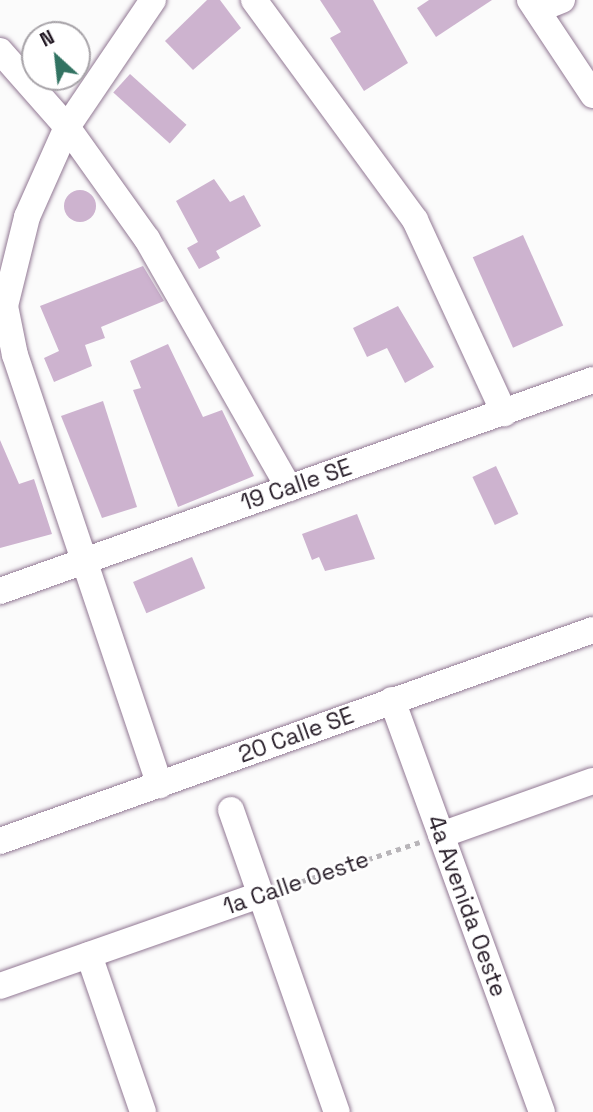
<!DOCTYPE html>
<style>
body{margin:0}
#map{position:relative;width:593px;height:1112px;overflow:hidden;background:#fbfbfb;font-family:"Space Grotesk",sans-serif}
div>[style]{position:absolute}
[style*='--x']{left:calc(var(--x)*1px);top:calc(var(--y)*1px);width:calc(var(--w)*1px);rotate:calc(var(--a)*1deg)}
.building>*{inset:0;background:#cdb3cf;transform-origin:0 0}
.round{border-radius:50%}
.path>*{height:4.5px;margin-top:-2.25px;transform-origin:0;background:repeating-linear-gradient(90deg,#b8b5b9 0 5px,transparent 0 10px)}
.roads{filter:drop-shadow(0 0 2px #927994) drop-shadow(0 0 2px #927994)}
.minor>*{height:26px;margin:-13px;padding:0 13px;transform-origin:13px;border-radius:13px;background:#fff}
span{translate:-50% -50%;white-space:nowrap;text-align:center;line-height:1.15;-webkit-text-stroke:5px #fff;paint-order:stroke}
.street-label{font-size:23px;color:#241a25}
.north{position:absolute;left:21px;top:21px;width:70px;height:70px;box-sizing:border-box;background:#fff;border:2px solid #a7a3a8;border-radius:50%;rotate:333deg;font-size:19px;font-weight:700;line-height:28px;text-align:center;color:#241a25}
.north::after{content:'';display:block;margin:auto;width:24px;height:32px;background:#327362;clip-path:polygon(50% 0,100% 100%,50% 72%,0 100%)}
</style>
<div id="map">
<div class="building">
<i style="clip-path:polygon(207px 0,220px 0,241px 28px,193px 70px,165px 41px)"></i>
<i style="clip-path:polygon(320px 0,373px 0,408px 63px,364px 91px,330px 38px,341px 32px)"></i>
<i style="clip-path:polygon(429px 0,492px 0,436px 37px,417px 8px)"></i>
<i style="left:130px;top:74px;width:76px;height:25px;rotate:42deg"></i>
<i style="clip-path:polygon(214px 179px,230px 202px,244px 195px,261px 226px,216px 251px,220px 258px,199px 269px,187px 248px,198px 242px,176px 201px)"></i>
<i class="round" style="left:64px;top:190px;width:32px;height:32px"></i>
<i style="left:523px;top:235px;width:99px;height:55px;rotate:66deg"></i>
<i style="clip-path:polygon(143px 266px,164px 301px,101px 327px,105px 338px,85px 345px,92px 366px,54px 382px,44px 358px,59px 351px,40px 306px)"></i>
<i style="clip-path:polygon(398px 306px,434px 367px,405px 383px,387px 348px,367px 357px,353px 328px)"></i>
<i style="clip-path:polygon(168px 344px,203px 417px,222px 410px,254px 476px,178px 507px,133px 390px,141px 388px,130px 361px)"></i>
<i style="clip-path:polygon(103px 401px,137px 507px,102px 518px,61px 416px)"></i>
<i style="clip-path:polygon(0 440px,19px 484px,34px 479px,52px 534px,0 548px)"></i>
<i style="left:496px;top:466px;width:53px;height:26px;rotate:65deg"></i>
<i style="clip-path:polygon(357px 514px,375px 559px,325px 571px,319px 557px,312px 560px,302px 534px)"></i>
<i style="left:192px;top:557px;width:34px;height:64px;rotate:67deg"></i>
</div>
<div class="path">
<i style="--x:282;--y:888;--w:145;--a:-18.4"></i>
</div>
<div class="roads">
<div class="minor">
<i style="--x:153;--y:0;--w:153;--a:124.1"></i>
<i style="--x:67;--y:127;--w:98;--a:114"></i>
<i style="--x:27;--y:217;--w:92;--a:103.9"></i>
<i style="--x:5;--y:306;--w:50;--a:78.5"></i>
<i style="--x:15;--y:355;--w:454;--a:71.4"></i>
<i style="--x:254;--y:0;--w:273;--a:53.8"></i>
<i style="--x:415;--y:220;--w:213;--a:65.2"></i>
<i style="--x:530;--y:0;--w:114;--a:56.4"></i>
<i style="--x:537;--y:10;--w:27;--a:-22"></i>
<i style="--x:0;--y:51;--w:101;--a:48.6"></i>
<i style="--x:67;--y:127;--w:138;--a:54.5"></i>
<i style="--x:147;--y:239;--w:287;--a:60.3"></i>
<i style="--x:0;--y:591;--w:629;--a:-19.59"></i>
<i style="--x:392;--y:700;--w:438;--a:70"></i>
<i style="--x:231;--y:810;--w:320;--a:70.7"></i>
<i style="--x:441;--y:835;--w:161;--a:-19.6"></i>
<i style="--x:0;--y:841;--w:629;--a:-19.59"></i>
<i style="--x:89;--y:955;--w:166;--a:71"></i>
<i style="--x:0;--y:986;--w:275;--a:-19.3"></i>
</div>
</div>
<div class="street-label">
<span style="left:296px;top:485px;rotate:-19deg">19 Calle SE</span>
<span style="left:296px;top:735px;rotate:-20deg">20 Calle SE</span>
<span style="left:296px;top:883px;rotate:-19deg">1a Calle Oeste</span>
<span style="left:467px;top:906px;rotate:70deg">4a Avenida Oeste</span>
</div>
<div class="north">N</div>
</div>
